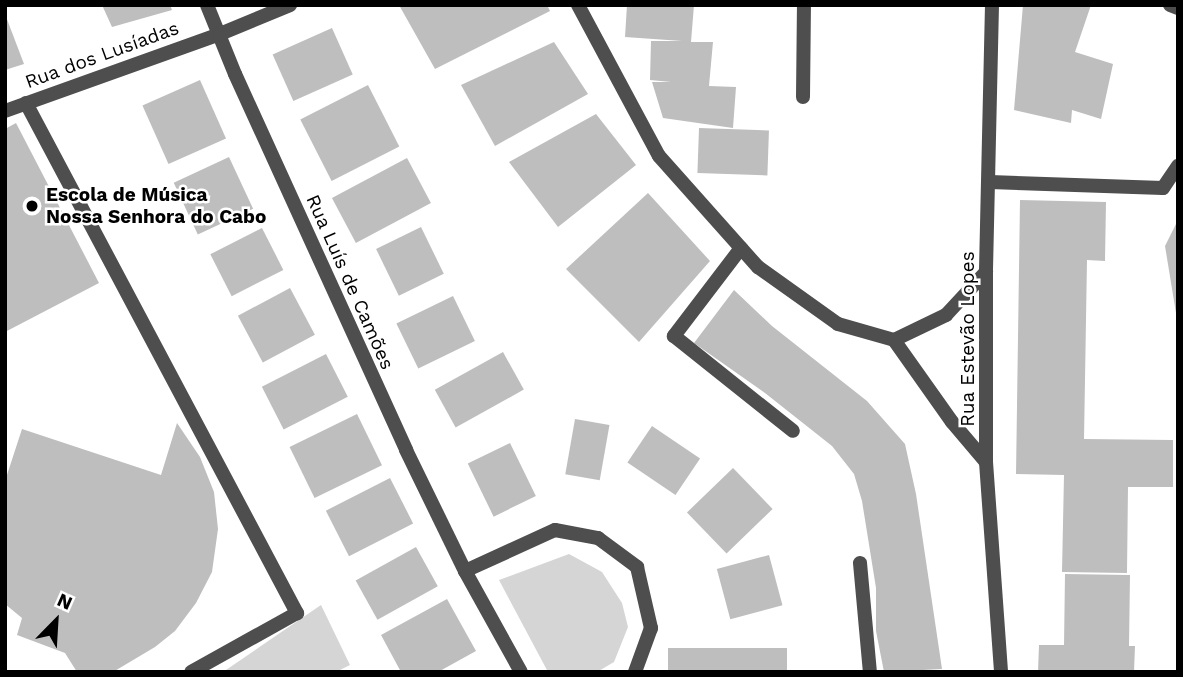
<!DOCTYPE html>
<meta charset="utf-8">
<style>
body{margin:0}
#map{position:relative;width:1183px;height:677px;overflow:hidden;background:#fff;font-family:"Work Sans",sans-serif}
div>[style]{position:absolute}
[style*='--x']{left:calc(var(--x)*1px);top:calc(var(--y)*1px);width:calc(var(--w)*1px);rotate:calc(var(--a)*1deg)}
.green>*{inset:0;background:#d5d5d5}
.building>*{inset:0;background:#bebebe;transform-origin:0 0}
.street>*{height:14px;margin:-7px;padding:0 7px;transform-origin:7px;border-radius:7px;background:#4e4e4e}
.dots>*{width:19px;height:19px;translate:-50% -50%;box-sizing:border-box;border:4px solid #fff;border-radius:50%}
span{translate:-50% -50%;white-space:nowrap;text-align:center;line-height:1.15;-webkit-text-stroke:5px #fff;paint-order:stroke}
.street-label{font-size:19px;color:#000}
.poi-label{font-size:19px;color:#000;font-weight:700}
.left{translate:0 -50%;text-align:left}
.frame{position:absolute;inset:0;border:7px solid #000;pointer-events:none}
.north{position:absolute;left:21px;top:586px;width:70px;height:70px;-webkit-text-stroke:5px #fff;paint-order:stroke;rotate:24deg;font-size:19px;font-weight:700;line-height:28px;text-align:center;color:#000}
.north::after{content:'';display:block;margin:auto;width:24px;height:32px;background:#000;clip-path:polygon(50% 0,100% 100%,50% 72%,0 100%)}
</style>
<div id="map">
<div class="green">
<i style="clip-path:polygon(569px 554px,602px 572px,622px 603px,628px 627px,614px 662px,597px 672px,548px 672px,499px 580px)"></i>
<i style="clip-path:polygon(321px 605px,350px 665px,336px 672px,223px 672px)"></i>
</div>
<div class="building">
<i style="clip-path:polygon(102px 5px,170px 5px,172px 10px,112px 27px)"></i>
<i style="clip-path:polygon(399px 5px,547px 5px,550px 11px,435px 69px)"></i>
<i style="clip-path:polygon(627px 5px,694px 5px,691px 42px,713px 42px,709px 86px,736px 87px,733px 128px,663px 118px,652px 82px,671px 82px,650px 80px,651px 41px,682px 41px,625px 37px)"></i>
<i style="clip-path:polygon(1023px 5px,1091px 5px,1075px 52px,1113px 64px,1101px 119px,1072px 110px,1071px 123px,1014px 110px)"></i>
<i style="clip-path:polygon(5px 14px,24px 64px,5px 70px)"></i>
<i style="left:332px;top:28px;width:51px;height:65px;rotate:66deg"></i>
<i style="clip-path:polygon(554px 42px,588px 94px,495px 146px,461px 85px)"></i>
<i style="left:200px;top:80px;width:64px;height:63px;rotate:66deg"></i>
<i style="left:368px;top:85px;width:69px;height:76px;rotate:63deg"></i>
<i style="clip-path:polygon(596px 114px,636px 165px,558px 227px,509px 162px)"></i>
<i style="clip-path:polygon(16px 123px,99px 283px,5px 332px,5px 129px)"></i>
<i style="left:699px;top:128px;width:70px;height:45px;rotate:2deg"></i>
<i style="left:229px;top:157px;width:57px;height:61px;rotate:65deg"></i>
<i style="left:407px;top:158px;width:51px;height:85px;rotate:62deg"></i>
<i style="clip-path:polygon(648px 193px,710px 261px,639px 342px,566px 269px)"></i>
<i style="clip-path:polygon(1020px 200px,1106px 202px,1105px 261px,1087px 260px,1084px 439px,1173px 440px,1173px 487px,1128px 487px,1127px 573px,1062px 572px,1064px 475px,1016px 474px)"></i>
<i style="clip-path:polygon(1178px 220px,1178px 313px,1176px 313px,1165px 246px)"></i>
<i style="left:421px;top:227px;width:52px;height:50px;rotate:64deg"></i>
<i style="left:262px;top:228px;width:47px;height:58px;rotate:63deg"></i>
<i style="left:290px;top:288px;width:53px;height:59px;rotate:62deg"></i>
<i style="clip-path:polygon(734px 290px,772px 326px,867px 401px,905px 444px,916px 494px,942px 669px,884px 672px,876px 631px,876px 588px,862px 501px,854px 474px,832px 446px,765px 393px,694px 343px)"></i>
<i style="left:453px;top:296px;width:50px;height:63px;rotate:64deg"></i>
<i style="left:503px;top:352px;width:43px;height:78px;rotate:61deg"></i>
<i style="left:326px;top:354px;width:48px;height:72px;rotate:63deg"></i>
<i style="left:357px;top:414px;width:57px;height:75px;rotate:64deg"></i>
<i style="left:575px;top:419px;width:35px;height:56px;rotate:10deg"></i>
<i style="clip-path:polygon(177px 423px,200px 457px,214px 492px,218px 529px,212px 572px,196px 603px,175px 631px,155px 647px,113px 672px,77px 672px,65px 653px,17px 635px,22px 618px,5px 604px,5px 481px,22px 429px,161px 475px)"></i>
<i style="left:652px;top:426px;width:58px;height:44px;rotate:34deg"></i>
<i style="left:510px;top:443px;width:59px;height:47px;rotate:64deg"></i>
<i style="left:733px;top:468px;width:57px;height:64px;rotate:46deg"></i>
<i style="left:390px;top:478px;width:51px;height:72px;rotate:63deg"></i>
<i style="left:416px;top:547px;width:45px;height:69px;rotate:61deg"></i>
<i style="left:769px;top:555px;width:52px;height:54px;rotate:75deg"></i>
<i style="clip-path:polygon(1065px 574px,1130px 575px,1129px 646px,1135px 646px,1134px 672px,1038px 672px,1039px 645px,1064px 645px)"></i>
<i style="clip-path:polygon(447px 599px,476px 651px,438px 672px,401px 672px,381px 635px)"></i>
<i style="left:668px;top:648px;width:119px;height:24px"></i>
</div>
<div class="street">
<i style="--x:207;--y:5;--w:74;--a:67.9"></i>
<i style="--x:235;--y:74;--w:413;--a:65.5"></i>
<i style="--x:406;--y:450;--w:135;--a:64"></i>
<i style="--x:465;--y:571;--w:115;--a:61"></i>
<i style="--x:578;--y:5;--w:171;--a:61.8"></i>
<i style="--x:659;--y:156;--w:149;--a:48.3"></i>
<i style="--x:758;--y:267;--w:98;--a:35.5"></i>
<i style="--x:838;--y:324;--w:58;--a:15.9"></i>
<i style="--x:894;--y:340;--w:58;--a:-25.7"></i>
<i style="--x:946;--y:315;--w:59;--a:-47.1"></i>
<i style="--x:992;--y:5;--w:267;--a:91.3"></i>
<i style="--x:986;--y:272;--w:190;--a:90"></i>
<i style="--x:986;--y:462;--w:211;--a:85.9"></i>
<i style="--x:1170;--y:5;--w:9;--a:21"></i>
<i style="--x:803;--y:97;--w:92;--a:-89.4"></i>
<i style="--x:26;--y:103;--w:578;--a:62.02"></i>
<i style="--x:297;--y:613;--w:121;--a:150.9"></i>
<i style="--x:5;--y:111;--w:228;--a:-19.7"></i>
<i style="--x:220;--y:34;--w:76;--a:-22.5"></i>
<i style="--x:990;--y:182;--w:173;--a:2"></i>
<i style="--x:1163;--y:188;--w:27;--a:-56"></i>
<i style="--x:741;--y:248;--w:111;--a:127.3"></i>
<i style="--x:674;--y:336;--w:152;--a:38.6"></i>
<i style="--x:894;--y:340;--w:100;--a:54.7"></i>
<i style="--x:952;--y:422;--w:52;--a:49.6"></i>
<i style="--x:860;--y:563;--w:109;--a:84.8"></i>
<i style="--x:465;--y:571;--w:99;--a:-24.5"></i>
<i style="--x:555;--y:530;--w:44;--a:10.5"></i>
<i style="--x:598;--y:538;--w:49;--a:36.6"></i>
<i style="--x:637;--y:567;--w:63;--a:77.1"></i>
<i style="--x:651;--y:628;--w:47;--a:110"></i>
</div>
<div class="dots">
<i style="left:32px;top:206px;background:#000"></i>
</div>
<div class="street-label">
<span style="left:102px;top:55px;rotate:-20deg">Rua dos Lusíadas</span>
<span style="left:350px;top:282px;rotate:66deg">Rua Luís de Camões</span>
<span style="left:968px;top:339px;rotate:-90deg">Rua Estevão Lopes</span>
</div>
<div class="poi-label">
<span class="left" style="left:46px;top:206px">Escola de Música<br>Nossa Senhora do Cabo</span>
</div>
<div class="frame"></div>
<div class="north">N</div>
</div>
